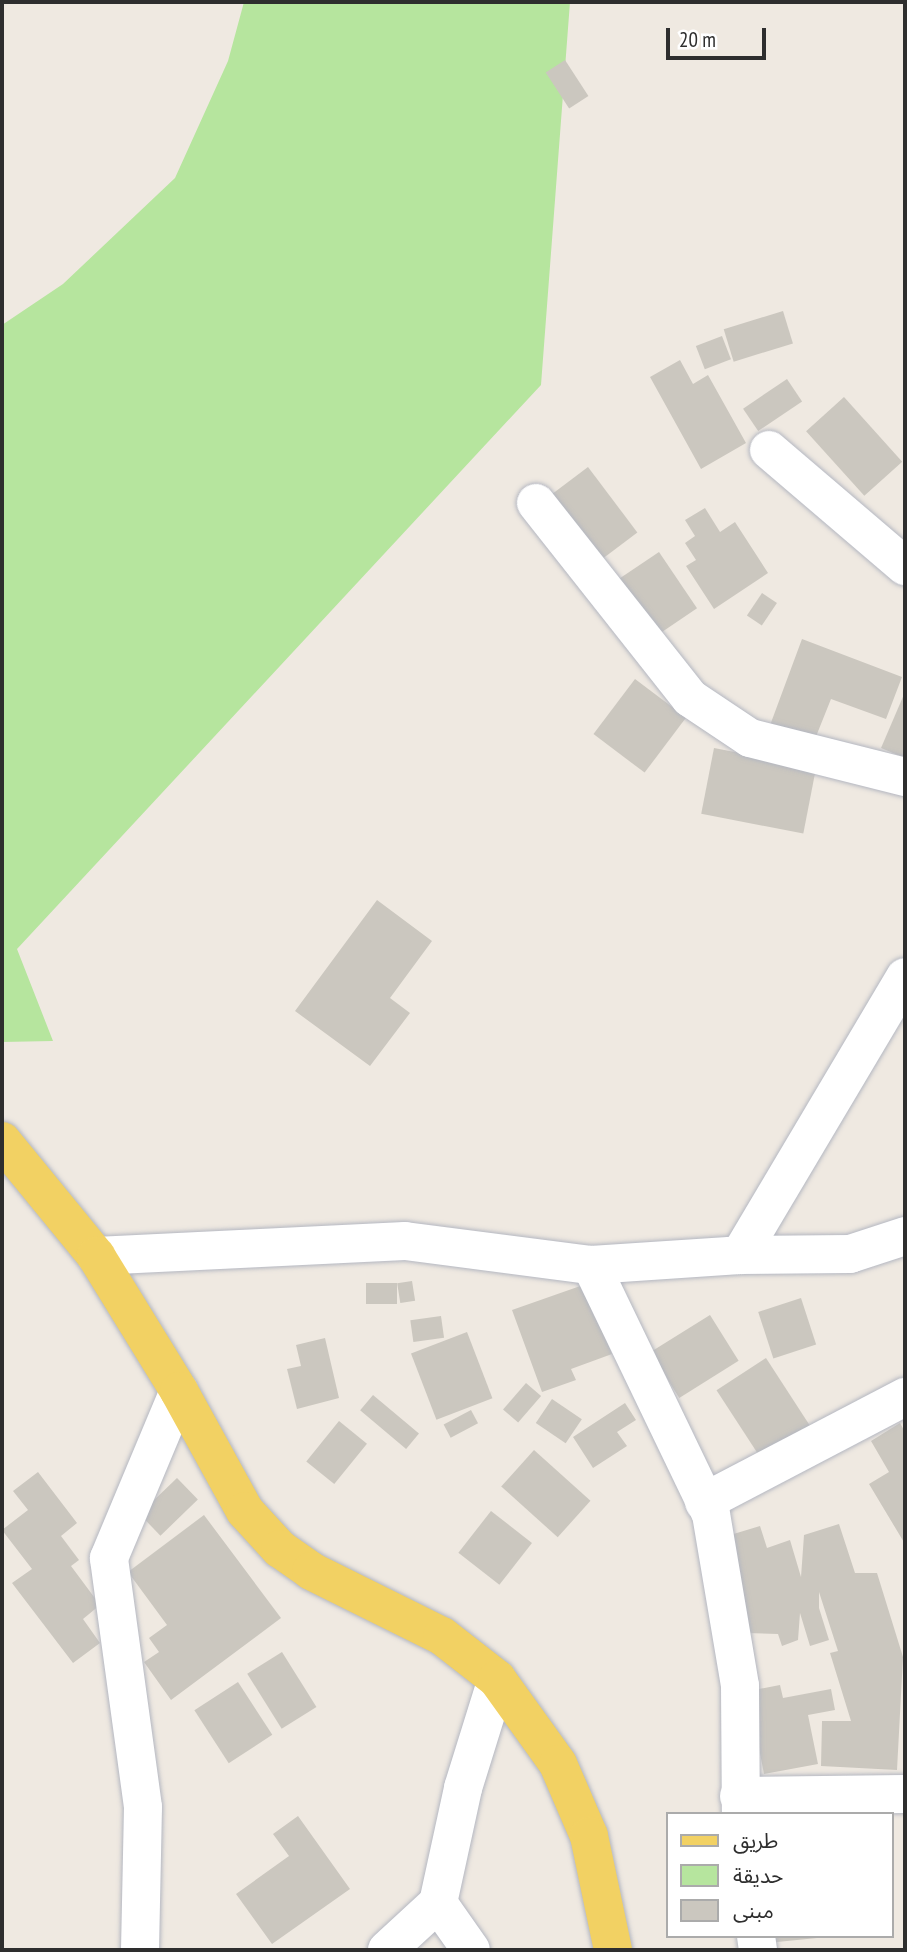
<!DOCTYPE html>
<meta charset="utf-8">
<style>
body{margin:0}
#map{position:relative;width:907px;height:1952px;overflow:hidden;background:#efe9e1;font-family:"PT Sans Narrow","Noto Sans Arabic",sans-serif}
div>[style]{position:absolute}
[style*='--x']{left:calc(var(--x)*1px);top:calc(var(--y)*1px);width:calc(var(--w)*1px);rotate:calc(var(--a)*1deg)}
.green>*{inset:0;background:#b6e59e}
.building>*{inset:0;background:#cbc7bf;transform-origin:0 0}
.roads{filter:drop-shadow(0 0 2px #b4b7c1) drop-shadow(0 0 2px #b4b7c1)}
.minor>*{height:38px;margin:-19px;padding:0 19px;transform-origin:19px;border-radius:19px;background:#fff}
.major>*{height:38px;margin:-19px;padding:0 19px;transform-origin:19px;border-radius:19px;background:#f2d163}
span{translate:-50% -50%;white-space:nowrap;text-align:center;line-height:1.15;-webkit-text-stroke:6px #fff;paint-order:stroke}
.frame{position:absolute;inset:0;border:4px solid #2e2e2e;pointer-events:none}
.legend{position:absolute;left:666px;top:1812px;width:228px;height:126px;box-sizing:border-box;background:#fff;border:2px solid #ababab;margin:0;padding:9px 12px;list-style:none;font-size:21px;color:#2e2e2e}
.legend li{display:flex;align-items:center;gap:14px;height:35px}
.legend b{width:35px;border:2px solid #ababab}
.scale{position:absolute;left:666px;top:28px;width:100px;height:32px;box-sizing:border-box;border:4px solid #2e2e2e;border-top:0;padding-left:9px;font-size:21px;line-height:24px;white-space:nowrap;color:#2e2e2e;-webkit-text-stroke:5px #fff;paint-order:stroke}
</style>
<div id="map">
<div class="green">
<i style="clip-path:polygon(244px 2px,570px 2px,541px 385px,17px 949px,53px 1041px,2px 1042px,2px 325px,63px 284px,175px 178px,228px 61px)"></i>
</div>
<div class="building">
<i style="left:565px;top:60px;width:43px;height:23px;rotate:57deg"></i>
<i style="left:783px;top:311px;width:34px;height:62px;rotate:73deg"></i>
<i style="left:722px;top:336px;width:25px;height:28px;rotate:69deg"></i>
<i style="clip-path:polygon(680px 360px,693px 384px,708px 375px,746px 443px,701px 469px,650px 377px)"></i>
<i style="left:787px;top:379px;width:27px;height:53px;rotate:56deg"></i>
<i style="left:844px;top:397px;width:87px;height:51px;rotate:48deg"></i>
<i style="left:588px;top:467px;width:82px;height:54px;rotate:53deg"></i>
<i style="clip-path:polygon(705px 508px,720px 532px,735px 522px,768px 573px,714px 609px,686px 566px,696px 560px,685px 543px,695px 536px,685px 520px)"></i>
<i style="left:659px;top:552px;width:68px;height:57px;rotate:56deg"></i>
<i style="left:762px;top:593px;width:18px;height:27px;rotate:34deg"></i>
<i style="clip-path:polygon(802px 639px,902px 677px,886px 719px,831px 699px,813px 744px,769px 728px)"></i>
<i style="left:635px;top:679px;width:64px;height:69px;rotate:37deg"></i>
<i style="clip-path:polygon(905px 692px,905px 758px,881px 748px)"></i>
<i style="left:714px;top:748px;width:104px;height:67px;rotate:11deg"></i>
<i style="clip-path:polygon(377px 900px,432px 941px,390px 998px,410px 1013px,370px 1066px,295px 1011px)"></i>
<i style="left:412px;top:1281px;width:20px;height:15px;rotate:81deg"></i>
<i style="left:366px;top:1283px;width:31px;height:21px"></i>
<i style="clip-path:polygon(586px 1284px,612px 1354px,571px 1369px,576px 1380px,542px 1392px,512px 1310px)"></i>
<i style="left:801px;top:1298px;width:49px;height:45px;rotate:72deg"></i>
<i style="left:710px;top:1315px;width:54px;height:70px;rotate:58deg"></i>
<i style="left:441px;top:1316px;width:22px;height:31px;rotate:82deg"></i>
<i style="left:467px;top:1332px;width:71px;height:60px;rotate:69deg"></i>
<i style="clip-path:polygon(325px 1338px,339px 1398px,297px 1409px,287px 1369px,301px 1366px,296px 1345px)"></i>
<i style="left:766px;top:1358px;width:87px;height:59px;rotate:57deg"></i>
<i style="left:526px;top:1383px;width:20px;height:35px;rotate:41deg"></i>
<i style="left:373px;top:1395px;width:60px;height:20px;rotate:40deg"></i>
<i style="left:552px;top:1399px;width:36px;height:29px;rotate:34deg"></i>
<i style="clip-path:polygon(625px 1403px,636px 1420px,617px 1432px,627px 1446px,593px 1468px,573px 1437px)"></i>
<i style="left:471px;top:1410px;width:15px;height:31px;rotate:62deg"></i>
<i style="left:339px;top:1421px;width:36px;height:52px;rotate:39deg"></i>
<i style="clip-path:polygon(900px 1423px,905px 1432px,905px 1544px,869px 1484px,889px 1472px,871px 1441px)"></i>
<i style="left:534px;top:1450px;width:76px;height:49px;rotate:42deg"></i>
<i style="clip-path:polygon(38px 1472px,77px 1523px,61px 1536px,79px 1560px,71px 1566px,100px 1605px,83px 1619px,100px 1643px,73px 1663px,12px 1583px,32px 1569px,2px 1530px,28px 1510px,13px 1491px)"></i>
<i style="left:177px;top:1478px;width:30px;height:52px;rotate:46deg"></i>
<i style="left:491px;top:1511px;width:52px;height:53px;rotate:38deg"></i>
<i style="clip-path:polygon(204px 1515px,281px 1618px,171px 1700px,144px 1662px,159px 1652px,149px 1638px,167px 1625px,128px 1572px)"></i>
<i style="clip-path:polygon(839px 1524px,855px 1573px,877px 1573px,903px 1657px,897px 1770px,821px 1766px,822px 1721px,851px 1721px,830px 1653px,838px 1651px,819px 1592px,819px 1608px,829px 1640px,810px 1646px,800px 1613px,798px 1640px,782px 1646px,778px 1634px,746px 1633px,717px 1539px,760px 1526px,767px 1548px,790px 1540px,801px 1577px,804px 1535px)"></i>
<i style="left:282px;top:1652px;width:65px;height:41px;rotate:58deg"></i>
<i style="left:238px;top:1682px;width:63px;height:52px;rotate:57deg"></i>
<i style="clip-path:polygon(780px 1685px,783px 1698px,831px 1689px,835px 1710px,808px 1715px,818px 1764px,764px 1774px,748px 1691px)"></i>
<i style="clip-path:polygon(298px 1816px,350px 1889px,272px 1944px,236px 1894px,289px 1856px,273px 1834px)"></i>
<i style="clip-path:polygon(766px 1936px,817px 1936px,817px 1938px,767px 1943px)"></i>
</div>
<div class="roads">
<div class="minor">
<i style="--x:769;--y:450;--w:179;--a:40.5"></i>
<i style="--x:536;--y:503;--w:248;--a:51.7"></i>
<i style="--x:690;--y:698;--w:72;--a:33.7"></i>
<i style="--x:750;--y:738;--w:160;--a:14.1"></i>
<i style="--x:740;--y:1255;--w:110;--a:-0.5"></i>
<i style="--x:850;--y:1254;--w:58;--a:-18.1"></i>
<i style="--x:96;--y:1256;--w:309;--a:-2.8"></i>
<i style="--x:405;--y:1241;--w:188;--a:7.4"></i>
<i style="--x:591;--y:1265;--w:149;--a:-3.8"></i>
<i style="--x:740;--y:1255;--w:323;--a:-59.3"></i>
<i style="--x:591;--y:1265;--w:276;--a:64.3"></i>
<i style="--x:711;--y:1514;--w:174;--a:80.4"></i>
<i style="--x:740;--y:1686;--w:128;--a:89.6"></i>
<i style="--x:704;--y:1502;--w:227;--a:-27.6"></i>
<i style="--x:739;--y:1796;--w:166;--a:-0.7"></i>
<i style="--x:438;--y:1903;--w:57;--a:54.9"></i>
<i style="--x:756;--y:1936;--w:14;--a:82"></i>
<i style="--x:140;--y:1950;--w:143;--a:-88.8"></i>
<i style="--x:143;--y:1807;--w:251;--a:-97.8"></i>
<i style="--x:109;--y:1558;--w:181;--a:-67.3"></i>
<i style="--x:387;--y:1950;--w:69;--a:-42.7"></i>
<i style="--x:438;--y:1903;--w:118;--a:-77.7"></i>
<i style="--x:463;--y:1788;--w:114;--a:-72.7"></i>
</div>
<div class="major">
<i style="--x:2;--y:1141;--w:149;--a:50.7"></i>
<i style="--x:96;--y:1256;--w:158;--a:58.4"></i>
<i style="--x:179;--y:1391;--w:137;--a:61.2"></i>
<i style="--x:245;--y:1511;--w:52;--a:47.4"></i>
<i style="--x:280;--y:1549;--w:38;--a:35"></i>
<i style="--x:311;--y:1571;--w:146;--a:26.4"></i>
<i style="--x:442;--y:1636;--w:70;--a:38"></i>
<i style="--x:497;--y:1679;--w:105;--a:54.3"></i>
<i style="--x:558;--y:1764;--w:78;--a:66.7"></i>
<i style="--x:589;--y:1836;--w:116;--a:78.1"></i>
</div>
</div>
<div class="frame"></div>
<ul class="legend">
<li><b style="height:9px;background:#f2d163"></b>طريق</li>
<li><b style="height:19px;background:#b6e59e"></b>حديقة</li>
<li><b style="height:19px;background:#cbc7bf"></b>مبنى</li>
</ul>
<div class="scale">20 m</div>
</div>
